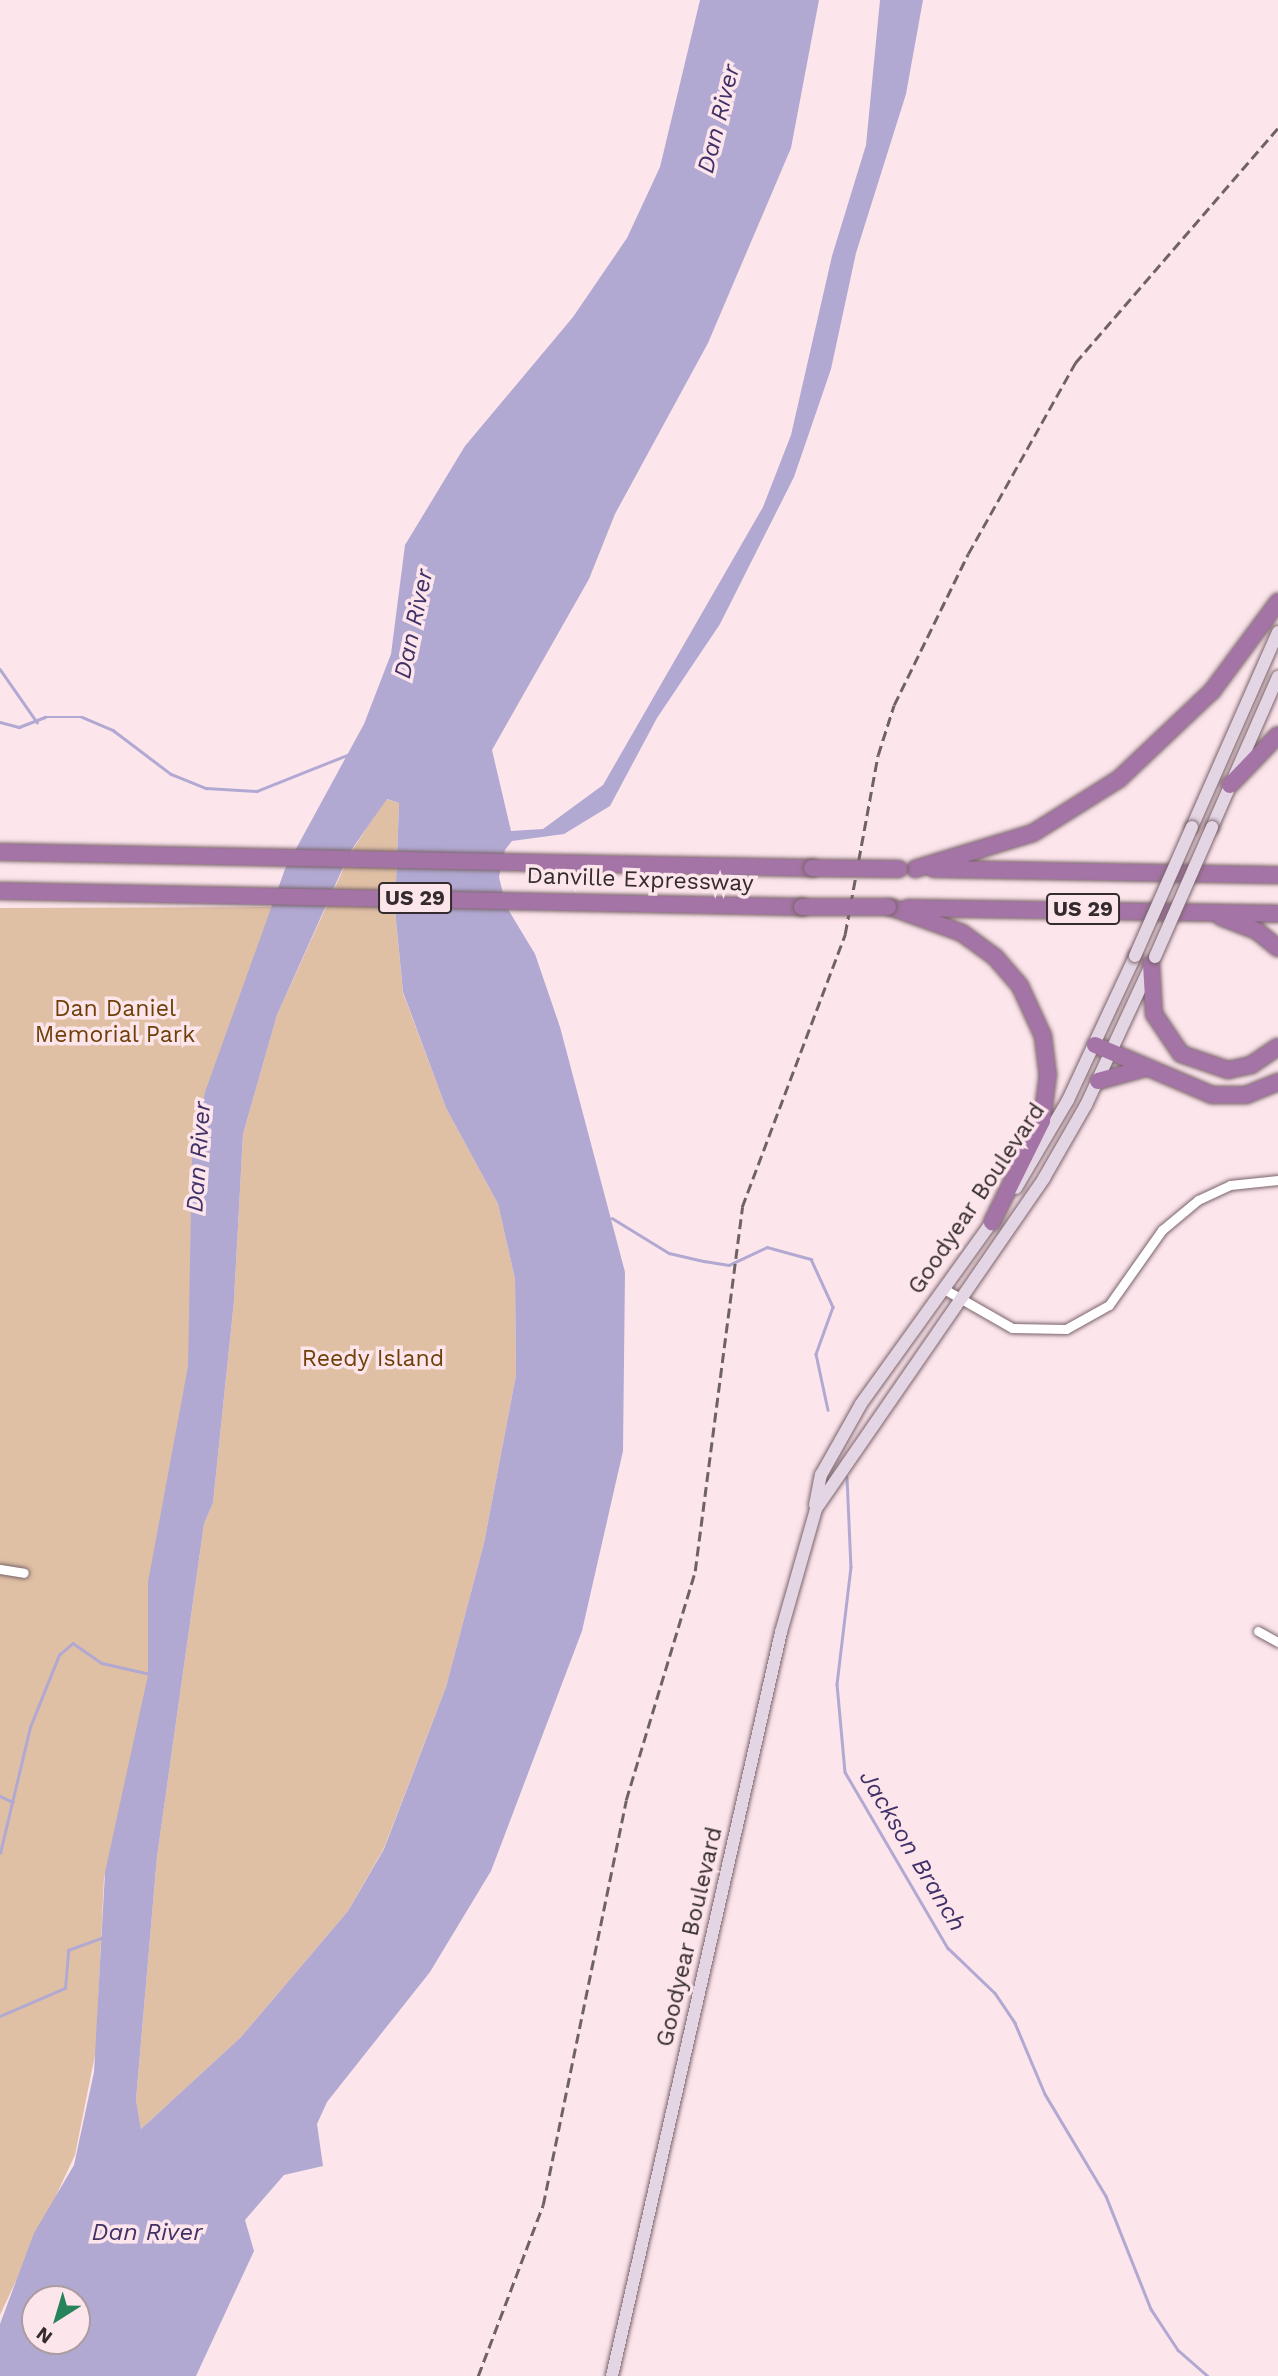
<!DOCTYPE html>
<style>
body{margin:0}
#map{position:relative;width:1278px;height:2376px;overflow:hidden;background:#fde5ec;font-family:"Work Sans",sans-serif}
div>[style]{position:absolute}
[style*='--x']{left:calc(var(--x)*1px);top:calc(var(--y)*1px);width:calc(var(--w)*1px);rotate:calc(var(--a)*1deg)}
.green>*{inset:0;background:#e0c0a5}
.water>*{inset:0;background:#b2a9d3}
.stream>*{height:2.5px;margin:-1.25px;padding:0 1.25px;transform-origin:1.25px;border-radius:1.25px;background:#b2a9d3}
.roads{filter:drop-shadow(0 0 2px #79646a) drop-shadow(0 0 2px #79646a)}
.street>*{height:9px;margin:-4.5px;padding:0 4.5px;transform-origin:4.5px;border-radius:4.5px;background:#fff}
.secondary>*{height:12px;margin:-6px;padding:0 6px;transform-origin:6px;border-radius:6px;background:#e4d5e4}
.highway>*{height:16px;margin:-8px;padding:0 8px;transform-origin:8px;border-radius:8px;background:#a574a6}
.rail>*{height:2.5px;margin-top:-1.25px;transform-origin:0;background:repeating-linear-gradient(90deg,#6f6265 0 10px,transparent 0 15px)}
.bridges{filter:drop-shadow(0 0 2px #79646a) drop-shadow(0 0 2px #79646a)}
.secondary-bridge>*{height:12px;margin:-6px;padding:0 6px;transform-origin:6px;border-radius:6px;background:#e4d5e4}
.highway-bridge>*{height:16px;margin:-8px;padding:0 8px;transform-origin:8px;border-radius:8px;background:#a574a6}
span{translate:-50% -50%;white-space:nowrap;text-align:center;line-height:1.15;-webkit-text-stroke:7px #fde5ec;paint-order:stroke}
.shield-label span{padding:2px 5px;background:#fde5ec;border:2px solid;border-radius:5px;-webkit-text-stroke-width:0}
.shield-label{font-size:21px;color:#332b2d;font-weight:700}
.street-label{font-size:23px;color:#332b2d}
.park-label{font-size:23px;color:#6e3f07}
.water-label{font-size:24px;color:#403167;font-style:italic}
.north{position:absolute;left:21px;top:2285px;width:70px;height:70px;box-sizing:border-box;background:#fde5ec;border:2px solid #ac9ba0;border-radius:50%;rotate:217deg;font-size:19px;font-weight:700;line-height:28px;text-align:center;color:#332b2d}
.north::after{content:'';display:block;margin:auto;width:24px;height:32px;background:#27835a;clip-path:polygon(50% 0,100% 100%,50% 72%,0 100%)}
</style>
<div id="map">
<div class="green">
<i style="clip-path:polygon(386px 799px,399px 803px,395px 910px,403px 993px,446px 1108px,498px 1204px,515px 1279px,516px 1375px,484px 1543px,446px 1687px,384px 1848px,348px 1911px,241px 2037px,141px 2129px,136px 2100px,157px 1857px,204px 1524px,213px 1503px,234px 1301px,243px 1134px,277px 1015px,351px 852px)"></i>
<i style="clip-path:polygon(277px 907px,195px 1342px,151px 1672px,104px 1878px,96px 2050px,75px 2155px,0 2315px,0 908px)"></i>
</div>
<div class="water">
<i style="clip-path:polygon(evenodd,700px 0,819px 0,791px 148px,708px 343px,615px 514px,589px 579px,492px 750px,511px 831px,543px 829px,603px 785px,763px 507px,791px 435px,832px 256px,866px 145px,880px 0,923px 0,906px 94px,856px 253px,831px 369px,794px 477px,720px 624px,657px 718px,610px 806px,564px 834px,512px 841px,505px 850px,499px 877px,506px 906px,535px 954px,560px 1027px,625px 1272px,623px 1451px,582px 1631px,491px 1871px,430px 1972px,327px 2102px,317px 2124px,323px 2166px,284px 2175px,245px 2220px,254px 2251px,196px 2376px,0 2376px,0 2324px,34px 2233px,74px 2165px,94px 2072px,105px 1872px,148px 1675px,148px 1582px,188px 1366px,192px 1154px,205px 1092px,285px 869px,364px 724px,391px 654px,405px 545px,465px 446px,573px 317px,627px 238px,660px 167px,700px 0,387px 799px,399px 803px,395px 910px,403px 992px,446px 1108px,498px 1204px,515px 1279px,516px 1375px,484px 1543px,446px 1687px,384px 1849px,348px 1911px,241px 2037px,141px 2129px,136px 2100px,157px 1857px,204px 1524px,213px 1503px,234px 1301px,243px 1134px,277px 1015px,350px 852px,387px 799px,700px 0,35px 2299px,77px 2299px,77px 2341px,35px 2341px,35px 2299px)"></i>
</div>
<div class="stream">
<i style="--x:0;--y:669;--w:65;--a:55.1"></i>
<i style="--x:0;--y:722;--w:20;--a:15"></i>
<i style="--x:19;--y:727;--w:28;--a:-21"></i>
<i style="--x:45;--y:717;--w:37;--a:0"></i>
<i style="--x:82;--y:717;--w:34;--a:23"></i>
<i style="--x:113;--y:730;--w:73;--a:37.2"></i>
<i style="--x:171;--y:774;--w:38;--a:22"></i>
<i style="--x:206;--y:788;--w:51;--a:3.4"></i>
<i style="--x:257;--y:791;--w:97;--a:-21.8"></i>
<i style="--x:612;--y:1218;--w:67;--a:31.6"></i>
<i style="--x:669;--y:1253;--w:36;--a:13"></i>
<i style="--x:704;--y:1261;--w:25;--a:9"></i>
<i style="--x:729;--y:1265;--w:42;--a:-25.3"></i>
<i style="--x:767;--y:1247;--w:46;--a:15.3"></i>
<i style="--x:811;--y:1259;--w:53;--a:65.4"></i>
<i style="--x:833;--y:1307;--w:50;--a:109.9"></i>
<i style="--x:816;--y:1354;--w:57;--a:77.9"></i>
<i style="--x:847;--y:1477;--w:90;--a:87.5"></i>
<i style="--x:851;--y:1567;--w:118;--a:96.8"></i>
<i style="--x:837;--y:1684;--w:88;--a:84.8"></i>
<i style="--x:845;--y:1772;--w:204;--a:59.7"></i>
<i style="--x:948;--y:1948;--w:65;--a:43.8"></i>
<i style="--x:995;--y:1993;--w:36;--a:56"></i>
<i style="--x:1015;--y:2023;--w:77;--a:67.1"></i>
<i style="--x:1045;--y:2094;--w:119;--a:59.1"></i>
<i style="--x:1106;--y:2196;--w:122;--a:68.3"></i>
<i style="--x:1151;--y:2309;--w:49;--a:56.6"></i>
<i style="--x:1178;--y:2350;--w:40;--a:41"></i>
<i style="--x:0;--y:1796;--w:14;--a:25"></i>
<i style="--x:0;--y:1853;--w:130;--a:-76.6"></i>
<i style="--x:30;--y:1727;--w:78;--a:-68.1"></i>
<i style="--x:59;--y:1655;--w:18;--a:-41"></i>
<i style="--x:73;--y:1643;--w:35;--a:35"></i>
<i style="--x:102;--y:1663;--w:49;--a:12.9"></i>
<i style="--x:0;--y:2016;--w:71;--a:-23.3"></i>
<i style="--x:65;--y:1988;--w:38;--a:-85"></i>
<i style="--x:68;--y:1950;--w:38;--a:-20"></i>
</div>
<div class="roads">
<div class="street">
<i style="--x:944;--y:1289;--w:78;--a:29.8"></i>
<i style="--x:1012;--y:1328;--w:54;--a:1.1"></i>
<i style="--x:1066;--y:1329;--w:49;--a:-29.2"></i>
<i style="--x:1109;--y:1305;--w:92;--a:-54.8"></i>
<i style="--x:1162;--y:1230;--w:47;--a:-39.8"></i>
<i style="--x:1198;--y:1200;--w:35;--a:-25"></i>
<i style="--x:1230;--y:1185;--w:48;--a:-5.9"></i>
<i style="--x:0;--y:1569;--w:24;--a:9"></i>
<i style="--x:1258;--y:1631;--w:23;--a:29"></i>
</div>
<div class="secondary">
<i style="--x:1192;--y:827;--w:213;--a:-66.2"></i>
<i style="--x:1212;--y:827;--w:164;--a:-66.3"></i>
<i style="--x:1016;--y:1188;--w:102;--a:-59.4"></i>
<i style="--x:1068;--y:1100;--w:159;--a:-65"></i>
<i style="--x:815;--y:1505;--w:31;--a:-79"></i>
<i style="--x:821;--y:1475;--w:81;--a:-60.6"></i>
<i style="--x:861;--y:1404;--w:233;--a:-54.3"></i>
<i style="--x:612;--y:2376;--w:763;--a:-77.2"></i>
<i style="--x:781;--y:1632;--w:128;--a:-74.1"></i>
<i style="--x:816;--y:1509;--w:402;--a:-55.4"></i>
<i style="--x:1044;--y:1178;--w:84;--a:-60.1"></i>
<i style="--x:1086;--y:1105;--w:152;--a:-65.1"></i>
</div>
<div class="highway">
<i style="--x:1230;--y:785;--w:69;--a:-46.2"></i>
<i style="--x:0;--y:852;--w:812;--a:1.13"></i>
<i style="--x:915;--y:869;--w:123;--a:-17"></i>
<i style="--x:1033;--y:833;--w:102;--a:-32.1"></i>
<i style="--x:1119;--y:779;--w:128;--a:-43.4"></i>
<i style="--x:1212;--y:691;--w:111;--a:-53.4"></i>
<i style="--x:934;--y:869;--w:344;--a:1"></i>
<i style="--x:0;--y:891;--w:802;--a:1.14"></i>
<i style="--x:893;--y:908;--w:73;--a:19.9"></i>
<i style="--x:962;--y:933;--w:41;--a:36"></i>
<i style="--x:995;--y:957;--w:38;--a:49"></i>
<i style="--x:1020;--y:986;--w:55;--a:65.3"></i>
<i style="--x:1043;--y:1036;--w:38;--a:83"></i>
<i style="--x:1048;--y:1074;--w:47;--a:97.3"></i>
<i style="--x:1042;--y:1121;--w:113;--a:116.3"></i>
<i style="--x:908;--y:908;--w:370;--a:0.9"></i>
<i style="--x:1221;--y:917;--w:39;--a:21"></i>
<i style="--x:1257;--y:931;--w:27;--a:39"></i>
<i style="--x:1151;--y:964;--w:50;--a:86.6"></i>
<i style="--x:1154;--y:1014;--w:48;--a:56"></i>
<i style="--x:1181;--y:1054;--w:50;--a:18.8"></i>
<i style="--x:1228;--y:1070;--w:24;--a:-12"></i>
<i style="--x:1251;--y:1065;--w:32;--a:-34"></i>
<i style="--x:1095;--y:1045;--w:127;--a:23.1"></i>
<i style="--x:1212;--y:1095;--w:34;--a:0"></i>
<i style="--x:1246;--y:1095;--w:35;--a:-22"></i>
<i style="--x:1098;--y:1081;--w:46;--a:-15.3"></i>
</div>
</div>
<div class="rail">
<i style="--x:478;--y:2376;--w:183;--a:-69.2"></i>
<i style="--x:543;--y:2205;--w:413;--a:-78.4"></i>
<i style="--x:626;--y:1800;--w:239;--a:-73.2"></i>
<i style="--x:695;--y:1571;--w:367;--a:-82.6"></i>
<i style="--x:742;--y:1207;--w:292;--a:-69.3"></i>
<i style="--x:845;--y:934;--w:182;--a:-79.6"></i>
<i style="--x:878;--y:755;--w:52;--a:-72.3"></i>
<i style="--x:894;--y:705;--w:168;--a:-63.9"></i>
<i style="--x:968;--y:554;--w:219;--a:-60.7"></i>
<i style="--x:1075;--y:363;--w:311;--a:-49.2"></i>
</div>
<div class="bridges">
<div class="secondary-bridge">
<i style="--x:1135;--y:956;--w:141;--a:-66.2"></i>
<i style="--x:1155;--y:957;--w:142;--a:-66.3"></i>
</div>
<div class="highway-bridge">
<i style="--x:812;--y:868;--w:87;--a:0.7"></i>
<i style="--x:802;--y:907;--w:86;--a:0"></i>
</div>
</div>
<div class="shield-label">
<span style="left:415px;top:898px">US 29</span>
<span style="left:1083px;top:909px">US 29</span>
</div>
<div class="street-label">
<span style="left:640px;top:880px;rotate:2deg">Danville Expressway</span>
<span style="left:977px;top:1199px;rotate:-56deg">Goodyear Boulevard</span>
<span style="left:690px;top:1937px;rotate:-77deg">Goodyear Boulevard</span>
</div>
<div class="park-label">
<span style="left:115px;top:1022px">Dan Daniel<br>Memorial Park</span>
<span style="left:373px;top:1359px">Reedy Island</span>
</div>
<div class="water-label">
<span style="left:719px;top:119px;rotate:-76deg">Dan River</span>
<span style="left:414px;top:624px;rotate:-78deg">Dan River</span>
<span style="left:199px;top:1157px;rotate:-86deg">Dan River</span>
<span style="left:912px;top:1851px;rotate:59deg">Jackson Branch</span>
<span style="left:147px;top:2233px">Dan River</span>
</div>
<div class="north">N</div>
</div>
